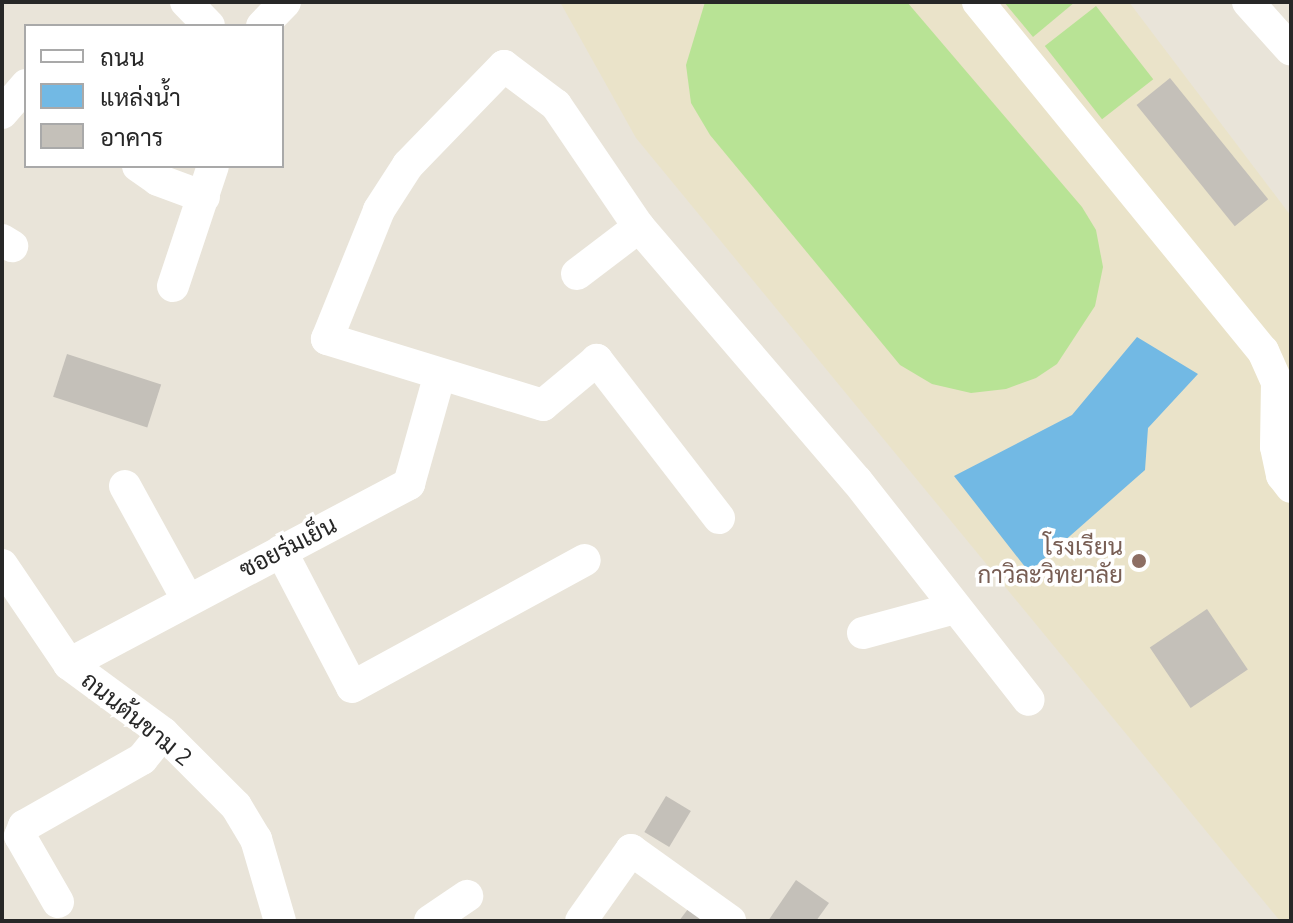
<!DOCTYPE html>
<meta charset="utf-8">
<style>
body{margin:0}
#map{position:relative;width:1293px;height:923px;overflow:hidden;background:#e9e4d9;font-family:Ubuntu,Sarabun,sans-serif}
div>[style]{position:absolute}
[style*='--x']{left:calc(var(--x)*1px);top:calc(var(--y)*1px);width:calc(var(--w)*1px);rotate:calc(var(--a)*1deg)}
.education>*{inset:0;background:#eae3c9}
.pitch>*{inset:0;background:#b8e395;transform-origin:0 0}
.water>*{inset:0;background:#72b9e4}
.building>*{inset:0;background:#c4c0b9;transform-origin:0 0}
.minor>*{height:32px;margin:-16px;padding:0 16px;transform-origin:16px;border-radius:16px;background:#fff}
.dots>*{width:22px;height:22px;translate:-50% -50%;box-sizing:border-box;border:4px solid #fff;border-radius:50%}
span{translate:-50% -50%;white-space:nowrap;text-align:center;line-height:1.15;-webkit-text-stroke:7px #fff;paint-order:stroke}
.street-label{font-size:24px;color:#272727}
.education-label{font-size:24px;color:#785e54}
.right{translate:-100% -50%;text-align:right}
.frame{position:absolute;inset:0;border:4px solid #272727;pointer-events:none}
.legend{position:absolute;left:24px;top:24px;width:260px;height:144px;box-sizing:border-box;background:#fff;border:2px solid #a9a9a9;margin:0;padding:10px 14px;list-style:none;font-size:24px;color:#272727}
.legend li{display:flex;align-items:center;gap:16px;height:40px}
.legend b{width:40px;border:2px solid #a9a9a9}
</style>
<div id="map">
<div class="education">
<i style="clip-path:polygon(560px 2px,1129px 2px,1291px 216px,1291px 921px,1280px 921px,636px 138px)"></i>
</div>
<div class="pitch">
<i style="clip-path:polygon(705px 2px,907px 2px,1082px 207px,1096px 230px,1103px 267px,1095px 306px,1057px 364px,1036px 378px,1006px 389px,971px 393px,932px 384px,900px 365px,710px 135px,691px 103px,686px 65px)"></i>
<i style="clip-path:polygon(1004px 2px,1075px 2px,1033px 37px)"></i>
<i style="left:1096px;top:6px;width:93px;height:65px;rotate:52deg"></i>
</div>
<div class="water">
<i style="clip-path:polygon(1137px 337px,1198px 374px,1148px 428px,1145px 470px,1029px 572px,954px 476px,1072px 415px)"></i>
</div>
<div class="building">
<i style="left:1170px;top:78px;width:156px;height:43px;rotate:51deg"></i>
<i style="left:67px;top:354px;width:99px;height:45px;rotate:18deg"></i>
<i style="left:1207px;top:609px;width:73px;height:69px;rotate:56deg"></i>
<i style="left:666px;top:796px;width:29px;height:42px;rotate:31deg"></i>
<i style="clip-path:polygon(796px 880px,829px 903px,816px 921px,768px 921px)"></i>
<i style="clip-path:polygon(688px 909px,704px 921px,679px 921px)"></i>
</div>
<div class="minor">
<i style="--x:186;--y:2;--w:33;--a:46"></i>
<i style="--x:978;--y:2;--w:451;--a:50.8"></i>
<i style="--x:1263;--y:351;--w:34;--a:66"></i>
<i style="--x:1277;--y:382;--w:65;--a:90.9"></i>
<i style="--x:1276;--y:447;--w:29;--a:78"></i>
<i style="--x:1282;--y:475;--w:15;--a:53"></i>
<i style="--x:1248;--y:2;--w:64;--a:48.1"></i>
<i style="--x:262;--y:26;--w:33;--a:-46"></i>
<i style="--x:2;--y:113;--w:37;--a:-49"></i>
<i style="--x:138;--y:166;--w:24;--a:35"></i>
<i style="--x:158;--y:180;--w:49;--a:20.3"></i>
<i style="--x:2;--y:240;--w:12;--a:31"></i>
<i style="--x:577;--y:274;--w:78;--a:-37.2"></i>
<i style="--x:173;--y:286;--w:126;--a:-71.6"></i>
<i style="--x:125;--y:486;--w:129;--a:61.2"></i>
<i style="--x:719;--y:518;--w:200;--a:-127.7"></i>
<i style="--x:597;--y:360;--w:70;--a:140.2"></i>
<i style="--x:543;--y:405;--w:226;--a:-163"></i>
<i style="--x:327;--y:339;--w:139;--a:-68"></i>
<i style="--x:379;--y:210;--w:54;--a:-57.2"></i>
<i style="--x:408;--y:165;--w:138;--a:-45.9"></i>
<i style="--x:504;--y:66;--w:65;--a:36.9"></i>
<i style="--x:556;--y:105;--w:148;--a:55.8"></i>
<i style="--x:639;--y:227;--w:335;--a:49.4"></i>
<i style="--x:857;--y:481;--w:278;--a:51.9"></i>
<i style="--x:281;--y:551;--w:153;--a:62.4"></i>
<i style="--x:352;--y:687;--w:265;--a:-28.6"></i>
<i style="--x:2;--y:565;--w:120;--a:55.9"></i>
<i style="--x:69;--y:664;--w:117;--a:36.3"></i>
<i style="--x:163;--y:733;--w:103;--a:45"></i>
<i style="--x:236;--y:806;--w:39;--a:59"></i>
<i style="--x:256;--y:839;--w:85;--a:73.7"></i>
<i style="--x:863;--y:633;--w:95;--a:-15.2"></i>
<i style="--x:69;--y:664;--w:385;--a:-27.9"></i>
<i style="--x:409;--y:484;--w:111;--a:-74.3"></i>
<i style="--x:58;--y:902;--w:76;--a:-119.9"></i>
<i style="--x:20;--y:836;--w:11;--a:-68"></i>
<i style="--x:24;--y:826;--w:136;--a:-29.6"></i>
<i style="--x:142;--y:759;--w:33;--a:-51"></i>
<i style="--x:430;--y:921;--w:45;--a:-34"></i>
<i style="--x:581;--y:921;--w:87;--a:-54.8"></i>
<i style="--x:631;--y:850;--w:122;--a:35.6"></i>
</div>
<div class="dots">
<i style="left:1139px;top:561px;background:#8d6e63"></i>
</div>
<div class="street-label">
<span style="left:288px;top:547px;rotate:-27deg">ซอยร่มเย็น</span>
<span style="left:137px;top:719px;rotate:39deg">ถนนต้นขาม 2</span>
</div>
<div class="education-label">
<span class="right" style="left:1123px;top:561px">โรงเรียน<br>กาวิละวิทยาลัย</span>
</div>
<div class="frame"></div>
<ul class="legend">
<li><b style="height:10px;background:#fff"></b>ถนน</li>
<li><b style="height:22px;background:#72b9e4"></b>แหล่งน้ำ</li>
<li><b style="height:22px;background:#c4c0b9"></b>อาคาร</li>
</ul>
</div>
